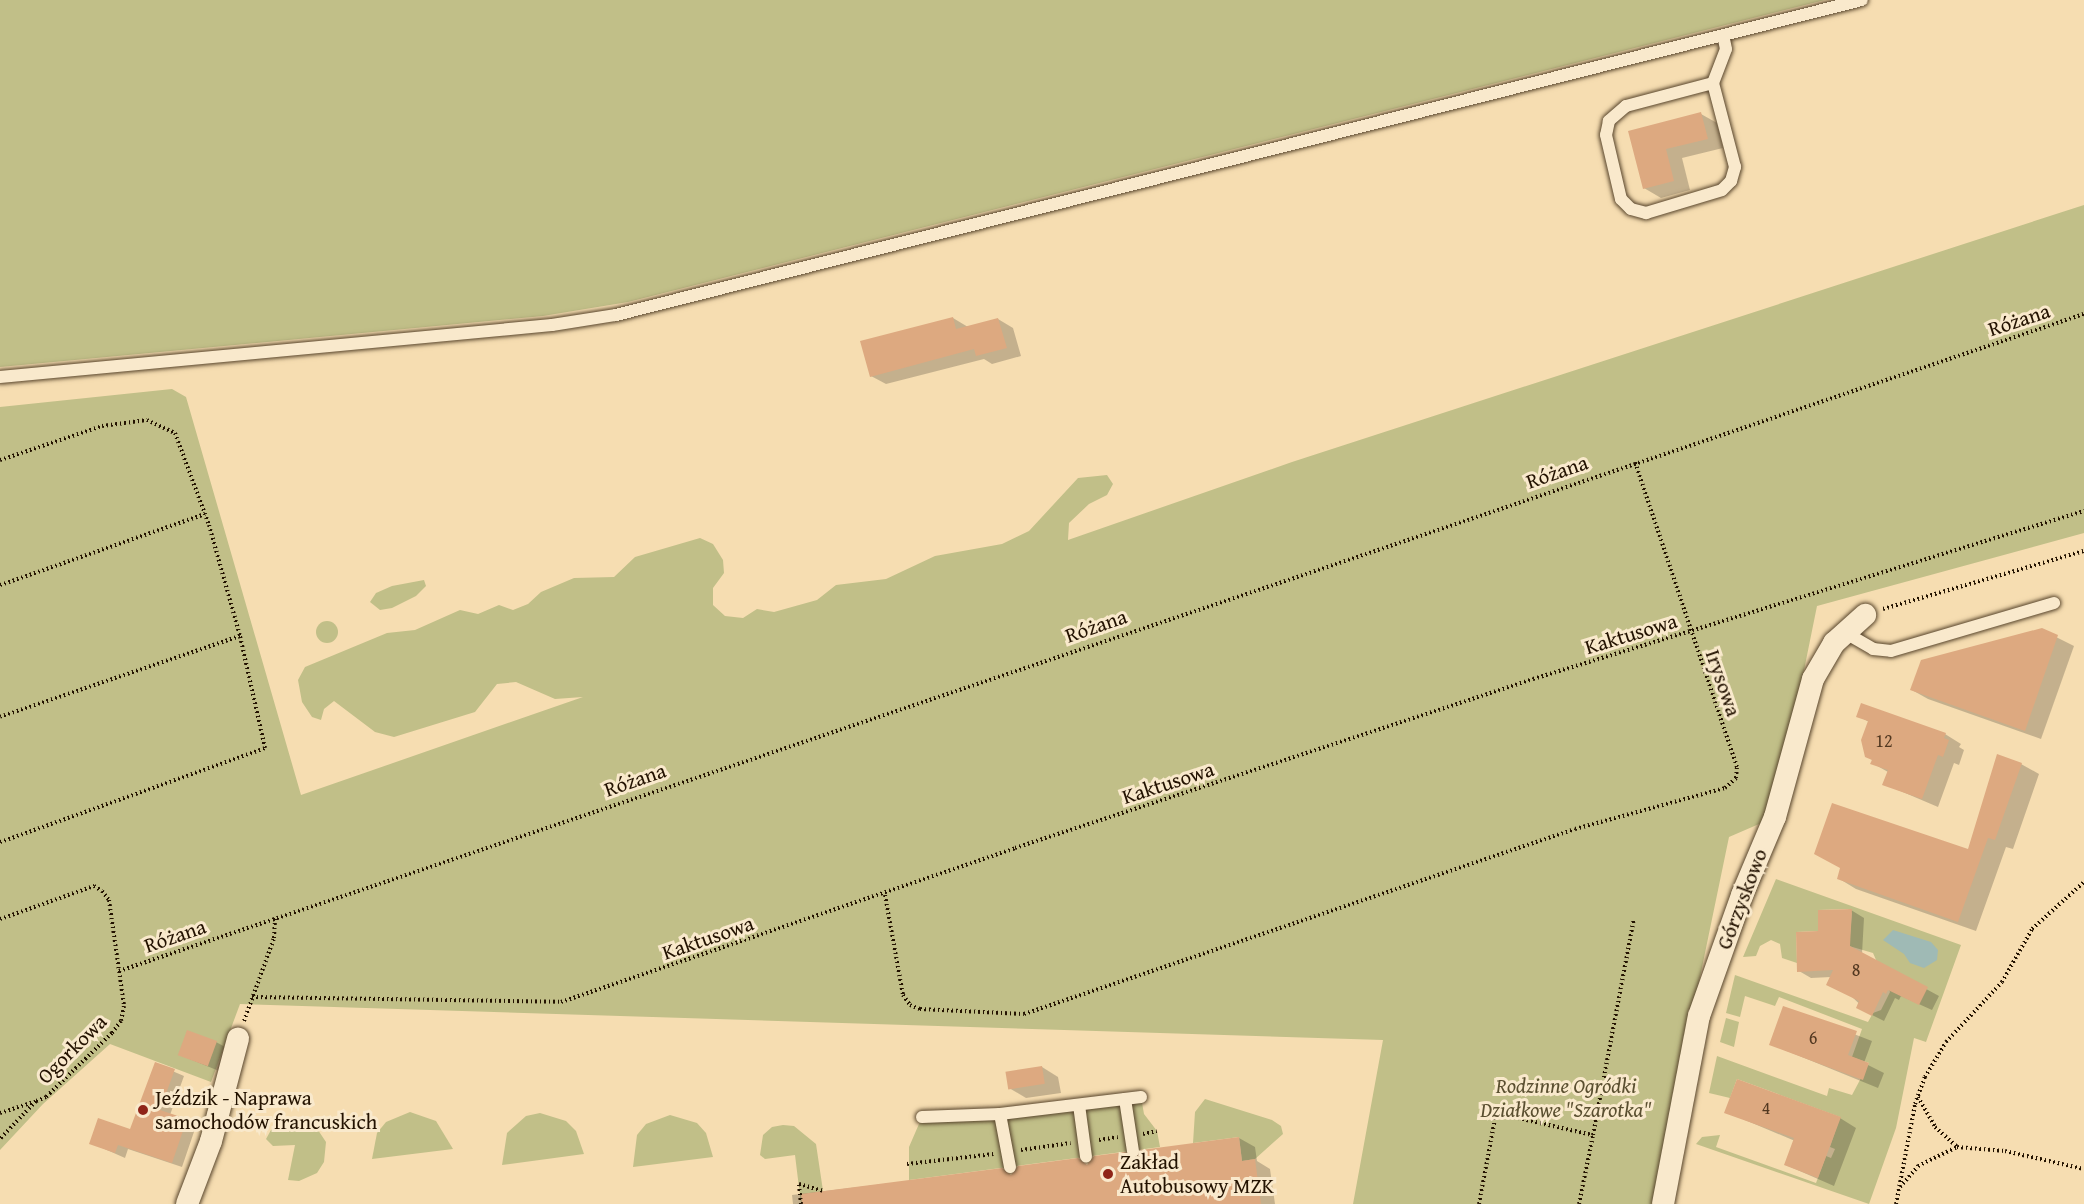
<!DOCTYPE html>
<meta charset="utf-8">
<style>
body{margin:0}
#map{position:relative;width:2084px;height:1204px;overflow:hidden;background:#f6ddb1;font-family:"Gentium Book Plus",serif}
div>[style]{position:absolute}
[style*='--x']{left:calc(var(--x)*1px);top:calc(var(--y)*1px);width:calc(var(--w)*1px);rotate:calc(var(--a)*1deg)}
.green>*{inset:0;background:#c1bf88}
.round{border-radius:50%}
.water>*{inset:0;background:#9fbab5}
.shadow>*{inset:0;background:#0003}
.building>*{inset:0;background:#dda980;transform-origin:0 0}
.path>*{height:4px;margin-top:-2px;transform-origin:0;background:repeating-linear-gradient(90deg,#231200 0 1.5px,transparent 0 4.5px)}
.roads{filter:drop-shadow(0 0 2px #58452c) drop-shadow(0 0 2px #58452c)}
.service>*{height:12px;margin:-6px;padding:0 6px;transform-origin:6px;border-radius:6px;background:#f9e9cc}
.minor>*{height:22px;margin:-11px;padding:0 11px;transform-origin:11px;border-radius:11px;background:#f9e9cc}
.dots>*{width:16px;height:16px;translate:-50% -50%;box-sizing:border-box;border:3px solid #f9e9cc;border-radius:50%}
span{translate:-50% -50%;white-space:nowrap;text-align:center;line-height:1.15;-webkit-text-stroke:6px #f9e9cc;paint-order:stroke}
.number-label{font-size:18px;color:#523820}
.number-label span{-webkit-text-stroke-width:0}
.street-label{font-size:21px;color:#231200}
.park-label{font-size:21px;color:#5a4f30;font-style:italic}
.poi-label{font-size:21px;color:#231200}
.left{translate:0 -50%;text-align:left}
</style>
<div id="map">
<div class="green">
<i style="clip-path:polygon(0 0,1825px 0,628px 302px,543px 316px,0 367px)"></i>
<i style="clip-path:polygon(2084px 205px,2084px 533px,1817px 606px,1785px 764px,1766px 821px,1729px 837px,1653px 1204px,1353px 1204px,1383px 1040px,240px 1004px,211px 1082px,110px 1044px,43px 1104px,0 1150px,0 407px,172px 389px,186px 397px,301px 795px,583px 697px,555px 699px,516px 682px,497px 684px,475px 712px,394px 737px,375px 732px,334px 701px,324px 709px,321px 720px,312px 717px,302px 702px,298px 680px,305px 667px,387px 633px,415px 630px,460px 610px,478px 614px,499px 605px,513px 610px,528px 604px,541px 592px,574px 578px,614px 577px,635px 557px,700px 538px,713px 544px,723px 560px,724px 573px,713px 588px,713px 605px,725px 616px,743px 618px,757px 609px,774px 612px,817px 600px,836px 585px,886px 579px,935px 556px,1002px 544px,1029px 531px,1078px 478px,1107px 475px,1113px 484px,1107px 495px,1089px 504px,1069px 523px,1068px 540px,1292px 462px)"></i>
<i style="clip-path:polygon(424px 580px,426px 586px,416px 596px,392px 608px,380px 610px,370px 602px,376px 593px,392px 586px)"></i>
<i class="round" style="left:316px;top:621px;width:22px;height:22px"></i>
<i style="clip-path:polygon(1776px 879px,1961px 945px,1926px 1042px,1914px 1038px,1896px 1128px,1869px 1204px,1696px 1144px,1702px 1137px,1720px 1135px,1716px 1147px,1816px 1183px,1826px 1156px,1831px 1158px,1835px 1149px,1830px 1147px,1840px 1117px,1737px 1079px,1730px 1098px,1709px 1093px,1717px 1056px,1827px 1096px,1829px 1088px,1852px 1095px,1869px 1063px,1852px 1057px,1862px 1029px,1779px 997px,1775px 1006px,1745px 996px,1740px 1017px,1726px 1013px,1735px 975px,1868px 1022px,1873px 1013px,1881px 1010px,1890px 992px,1873px 953px,1849px 946px,1852px 913px,1848px 909px,1818px 910px,1818px 931px,1796px 932px,1797px 963px,1782px 958px,1780px 944px,1771px 940px,1760px 946px,1756px 956px,1743px 957px)"></i>
<i style="clip-path:polygon(1726px 1018px,1739px 1022px,1734px 1047px,1720px 1042px)"></i>
<i style="clip-path:polygon(1141px 1097px,1144px 1114px,1157px 1131px,1160px 1147px,909px 1180px,909px 1147px,922px 1117px)"></i>
<i style="clip-path:polygon(1205px 1099px,1272px 1120px,1281px 1126px,1283px 1134px,1255px 1159px,1242px 1161px,1239px 1137px,1193px 1143px,1195px 1112px)"></i>
<i style="clip-path:polygon(410px 1112px,436px 1121px,453px 1149px,372px 1159px,377px 1133px,386px 1122px)"></i>
<i style="clip-path:polygon(540px 1113px,566px 1121px,576px 1131px,584px 1154px,502px 1165px,507px 1133px,526px 1116px)"></i>
<i style="clip-path:polygon(670px 1115px,697px 1123px,706px 1133px,713px 1157px,633px 1167px,637px 1135px,646px 1124px)"></i>
<i style="clip-path:polygon(290px 1119px,314px 1124px,326px 1142px,324px 1162px,317px 1173px,299px 1181px,288px 1180px,295px 1145px,273px 1146px,266px 1139px,271px 1130px)"></i>
<i style="clip-path:polygon(783px 1125px,794px 1126px,816px 1144px,825px 1204px,801px 1204px,795px 1155px,765px 1159px,760px 1155px,763px 1135px,772px 1127px)"></i>
</div>
<div class="water">
<i style="clip-path:polygon(1893px 930px,1931px 942px,1938px 950px,1937px 960px,1924px 968px,1910px 963px,1904px 954px,1883px 940px)"></i>
</div>
<div class="shadow">
<i style="clip-path:polygon(1701px 114px,1717px 123px,1723px 148px,1682px 158px,1690px 190px,1661px 198px,1644px 188px,1630px 132px)"></i>
<i style="clip-path:polygon(953px 318px,968px 327px,998px 319px,1013px 328px,1021px 356px,992px 364px,984px 359px,886px 384px,871px 376px)"></i>
<i style="clip-path:polygon(2042px 630px,2074px 646px,2041px 739px,1928px 699px,1912px 690px)"></i>
<i style="clip-path:polygon(1858px 716px,1945px 734px,1961px 744px,1959px 747px,1964px 750px,1959px 765px,1954px 763px,1938px 807px,1884px 784px,1888px 772px,1872px 763px,1869px 722px)"></i>
<i style="clip-path:polygon(2021px 764px,2039px 774px,2013px 849px,2006px 847px,1976px 931px,1856px 889px,1838px 878px,1969px 851px)"></i>
<i style="clip-path:polygon(1851px 910px,1864px 918px,1862px 954px,1939px 996px,1932px 1010px,1901px 996px,1899px 1000px,1895px 998px,1884px 1021px,1870px 1014px,1831px 977px,1811px 978px,1799px 971px,1820px 932px)"></i>
<i style="clip-path:polygon(1784px 1007px,1872px 1041px,1864px 1063px,1884px 1073px,1878px 1088px,1770px 1044px)"></i>
<i style="clip-path:polygon(216px 1042px,227px 1048px,219px 1071px,180px 1055px)"></i>
<i style="clip-path:polygon(156px 1064px,184px 1076px,170px 1115px,196px 1126px,182px 1167px,128px 1149px,125px 1158px,91px 1143px,131px 1131px)"></i>
<i style="clip-path:polygon(1042px 1067px,1058px 1077px,1061px 1093px,1026px 1098px,1009px 1088px)"></i>
<i style="clip-path:polygon(1726px 1112px,1840px 1118px,1856px 1128px,1834px 1186px,1786px 1165px,1795px 1141px)"></i>
<i style="clip-path:polygon(1239px 1138px,1255px 1147px,1257px 1161px,1270px 1169px,1275px 1204px,793px 1204px,792px 1195px,1001px 1170px,1012px 1176px,1088px 1166px,1124px 1153px,1135px 1159px)"></i>
</div>
<div class="building">
<i style="clip-path:polygon(1701px 112px,1708px 139px,1666px 149px,1674px 181px,1643px 189px,1628px 131px)"></i>
<i style="clip-path:polygon(953px 317px,956px 329px,998px 318px,1007px 348px,976px 356px,974px 349px,870px 377px,860px 341px)"></i>
<i style="clip-path:polygon(2042px 628px,2058px 635px,2025px 731px,1910px 690px,1921px 660px)"></i>
<i style="clip-path:polygon(1861px 703px,1946px 733px,1944px 738px,1949px 740px,1943px 757px,1938px 755px,1922px 799px,1882px 785px,1888px 770px,1870px 764px,1872px 760px,1865px 757px,1861px 740px,1868px 721px,1856px 717px)"></i>
<i style="clip-path:polygon(1997px 754px,2022px 763px,1995px 840px,1988px 838px,1958px 922px,1837px 879px,1840px 868px,1814px 854px,1832px 803px,1968px 849px)"></i>
<i style="clip-path:polygon(1852px 909px,1850px 946px,1928px 987px,1919px 1005px,1888px 990px,1886px 994px,1883px 992px,1872px 1016px,1856px 1008px,1859px 1001px,1826px 985px,1833px 970px,1797px 972px,1796px 932px,1818px 931px,1818px 910px)"></i>
<i style="clip-path:polygon(1783px 1006px,1857px 1031px,1848px 1055px,1869px 1063px,1863px 1080px,1769px 1045px)"></i>
<i style="left:187px;top:1030px;width:32px;height:27px;rotate:20deg"></i>
<i style="clip-path:polygon(155px 1062px,175px 1069px,160px 1110px,187px 1119px,172px 1163px,118px 1145px,115px 1153px,89px 1144px,98px 1118px,130px 1129px)"></i>
<i style="left:1042px;top:1066px;width:18px;height:37px;rotate:81deg"></i>
<i style="clip-path:polygon(1737px 1079px,1841px 1117px,1818px 1178px,1784px 1165px,1794px 1138px,1724px 1113px)"></i>
<i style="clip-path:polygon(1239px 1137px,1242px 1161px,1255px 1159px,1261px 1204px,802px 1204px,801px 1194px,1002px 1168px,1011px 1175px,1018px 1166px,1078px 1158px,1087px 1165px,1094px 1156px,1125px 1152px,1134px 1159px,1141px 1150px)"></i>
</div>
<div class="path">
<i style="--x:0;--y:460;--w:108;--a:-18.4"></i>
<i style="--x:102;--y:426;--w:45;--a:-7.6"></i>
<i style="--x:147;--y:420;--w:31;--a:25"></i>
<i style="--x:175;--y:433;--w:98;--a:69.7"></i>
<i style="--x:209;--y:525;--w:115;--a:74.4"></i>
<i style="--x:240;--y:636;--w:253;--a:161.4"></i>
<i style="--x:0;--y:585;--w:217;--a:-19.1"></i>
<i style="--x:1883;--y:609;--w:209;--a:-16.1"></i>
<i style="--x:0;--y:842;--w:281;--a:-19.5"></i>
<i style="--x:265;--y:748;--w:115;--a:-102.6"></i>
<i style="--x:885;--y:895;--w:102;--a:79.8"></i>
<i style="--x:903;--y:995;--w:12;--a:55"></i>
<i style="--x:910;--y:1005;--w:11;--a:22"></i>
<i style="--x:920;--y:1009;--w:104;--a:2.8"></i>
<i style="--x:1024;--y:1014;--w:581;--a:-18.56"></i>
<i style="--x:1575;--y:829;--w:156;--a:-15.3"></i>
<i style="--x:1725;--y:788;--w:15;--a:-42"></i>
<i style="--x:1736;--y:778;--w:11;--a:-85"></i>
<i style="--x:1737;--y:767;--w:322;--a:-108.5"></i>
<i style="--x:0;--y:919;--w:100;--a:-19.3"></i>
<i style="--x:94;--y:886;--w:9;--a:32"></i>
<i style="--x:102;--y:891;--w:11;--a:52"></i>
<i style="--x:109;--y:900;--w:107;--a:81.9"></i>
<i style="--x:124;--y:1006;--w:15;--a:101"></i>
<i style="--x:121;--y:1021;--w:15;--a:127"></i>
<i style="--x:112;--y:1033;--w:92;--a:135.9"></i>
<i style="--x:46;--y:1097;--w:11;--a:158"></i>
<i style="--x:36;--y:1101;--w:52;--a:133.5"></i>
<i style="--x:119;--y:971;--w:2072;--a:-18.49"></i>
<i style="--x:252;--y:997;--w:309;--a:0.9"></i>
<i style="--x:561;--y:1002;--w:479;--a:-18.7"></i>
<i style="--x:1015;--y:848;--w:545;--a:-18.07"></i>
<i style="--x:1533;--y:679;--w:576;--a:-16.96"></i>
<i style="--x:244;--y:1021;--w:88;--a:-70.1"></i>
<i style="--x:274;--y:938;--w:21;--a:-87"></i>
<i style="--x:1918;--y:1097;--w:34;--a:60"></i>
<i style="--x:1935;--y:1127;--w:30;--a:42"></i>
<i style="--x:0;--y:1113;--w:35;--a:-18"></i>
<i style="--x:1143;--y:1134;--w:14;--a:-12"></i>
<i style="--x:1099;--y:1140;--w:19;--a:-9"></i>
<i style="--x:1021;--y:1150;--w:50;--a:-8"></i>
<i style="--x:907;--y:1164;--w:87;--a:-6.6"></i>
<i style="--x:1900;--y:1187;--w:28;--a:-49"></i>
<i style="--x:1918;--y:1166;--w:43;--a:-26"></i>
<i style="--x:1957;--y:1147;--w:48;--a:4.8"></i>
<i style="--x:2005;--y:1151;--w:81;--a:12.8"></i>
<i style="--x:801;--y:1204;--w:20;--a:-96"></i>
<i style="--x:799;--y:1184;--w:25;--a:16"></i>
<i style="--x:1479;--y:1204;--w:93;--a:-79.4"></i>
<i style="--x:1496;--y:1113;--w:99;--a:12.8"></i>
<i style="--x:1593;--y:1135;--w:220;--a:-79.3"></i>
<i style="--x:1579;--y:1204;--w:70;--a:-78.5"></i>
<i style="--x:1896;--y:1204;--w:102;--a:-79.2"></i>
<i style="--x:1915;--y:1104;--w:29;--a:-70"></i>
<i style="--x:1925;--y:1077;--w:41;--a:-59"></i>
<i style="--x:1946;--y:1042;--w:82;--a:-47"></i>
<i style="--x:2002;--y:982;--w:61;--a:-60.5"></i>
<i style="--x:2032;--y:929;--w:70;--a:-42.1"></i>
</div>
<div class="roads">
<div class="service">
<i style="--x:1713;--y:83;--w:90;--a:165.2"></i>
<i style="--x:1626;--y:106;--w:23;--a:139"></i>
<i style="--x:1609;--y:121;--w:14;--a:102"></i>
<i style="--x:1606;--y:135;--w:66;--a:76.8"></i>
<i style="--x:1621;--y:199;--w:14;--a:45"></i>
<i style="--x:1631;--y:209;--w:16;--a:15"></i>
<i style="--x:1646;--y:213;--w:79;--a:-16.8"></i>
<i style="--x:1722;--y:190;--w:13;--a:-45"></i>
<i style="--x:1731;--y:181;--w:15;--a:-74"></i>
<i style="--x:1735;--y:167;--w:87;--a:-104.7"></i>
<i style="--x:1713;--y:83;--w:36;--a:-69"></i>
<i style="--x:1726;--y:49;--w:14;--a:-102"></i>
<i style="--x:0;--y:377;--w:554;--a:-5.38"></i>
<i style="--x:552;--y:325;--w:65;--a:-8.9"></i>
<i style="--x:616;--y:315;--w:1285;--a:-14.19"></i>
<i style="--x:1844;--y:632;--w:34;--a:30"></i>
<i style="--x:1873;--y:649;--w:18;--a:6"></i>
<i style="--x:1891;--y:651;--w:170;--a:-16.4"></i>
<i style="--x:1125;--y:1099;--w:53;--a:81.3"></i>
<i style="--x:1079;--y:1105;--w:52;--a:82.3"></i>
<i style="--x:1000;--y:1114;--w:54;--a:79.3"></i>
<i style="--x:922;--y:1117;--w:78;--a:-2.2"></i>
<i style="--x:1000;--y:1114;--w:142;--a:-6.9"></i>
</div>
<div class="minor">
<i style="--x:187;--y:1204;--w:67;--a:-69.1"></i>
<i style="--x:211;--y:1141;--w:106;--a:-75.2"></i>
<i style="--x:1663;--y:1204;--w:191;--a:-79.2"></i>
<i style="--x:1699;--y:1016;--w:128;--a:-70.4"></i>
<i style="--x:1742;--y:895;--w:85;--a:-67.1"></i>
<i style="--x:1775;--y:817;--w:143;--a:-74.6"></i>
<i style="--x:1813;--y:679;--w:42;--a:-59.7"></i>
<i style="--x:1834;--y:643;--w:42;--a:-42.1"></i>
</div>
</div>
<div class="dots">
<i style="left:143px;top:1110px;background:#8f2418"></i>
<i style="left:1108px;top:1174px;background:#8f2418"></i>
</div>
<div class="number-label">
<span style="left:1884px;top:741px">12</span>
<span style="left:1856px;top:970px">8</span>
<span style="left:1813px;top:1038px">6</span>
<span style="left:1766px;top:1108px">4</span>
</div>
<div class="street-label">
<span style="left:2019px;top:320px;rotate:-18deg">Różana</span>
<span style="left:1557px;top:472px;rotate:-19deg">Różana</span>
<span style="left:1096px;top:626px;rotate:-19deg">Różana</span>
<span style="left:1631px;top:634px;rotate:-17deg">Kaktusowa</span>
<span style="left:1723px;top:683px;rotate:71deg">Irysowa</span>
<span style="left:635px;top:780px;rotate:-19deg">Różana</span>
<span style="left:1168px;top:783px;rotate:-18deg">Kaktusowa</span>
<span style="left:1742px;top:899px;rotate:-69deg">Górzyskowo</span>
<span style="left:175px;top:936px;rotate:-19deg">Różana</span>
<span style="left:708px;top:938px;rotate:-19deg">Kaktusowa</span>
<span style="left:72px;top:1049px;rotate:-45deg">Ogorkowa</span>
</div>
<div class="park-label">
<span style="left:1566px;top:1098px">Rodzinne Ogródki<br>Działkowe "Szarotka"</span>
</div>
<div class="poi-label">
<span class="left" style="left:155px;top:1110px">Jeździk - Naprawa<br>samochodów francuskich</span>
<span class="left" style="left:1120px;top:1174px">Zakład<br>Autobusowy MZK</span>
</div>
</div>
